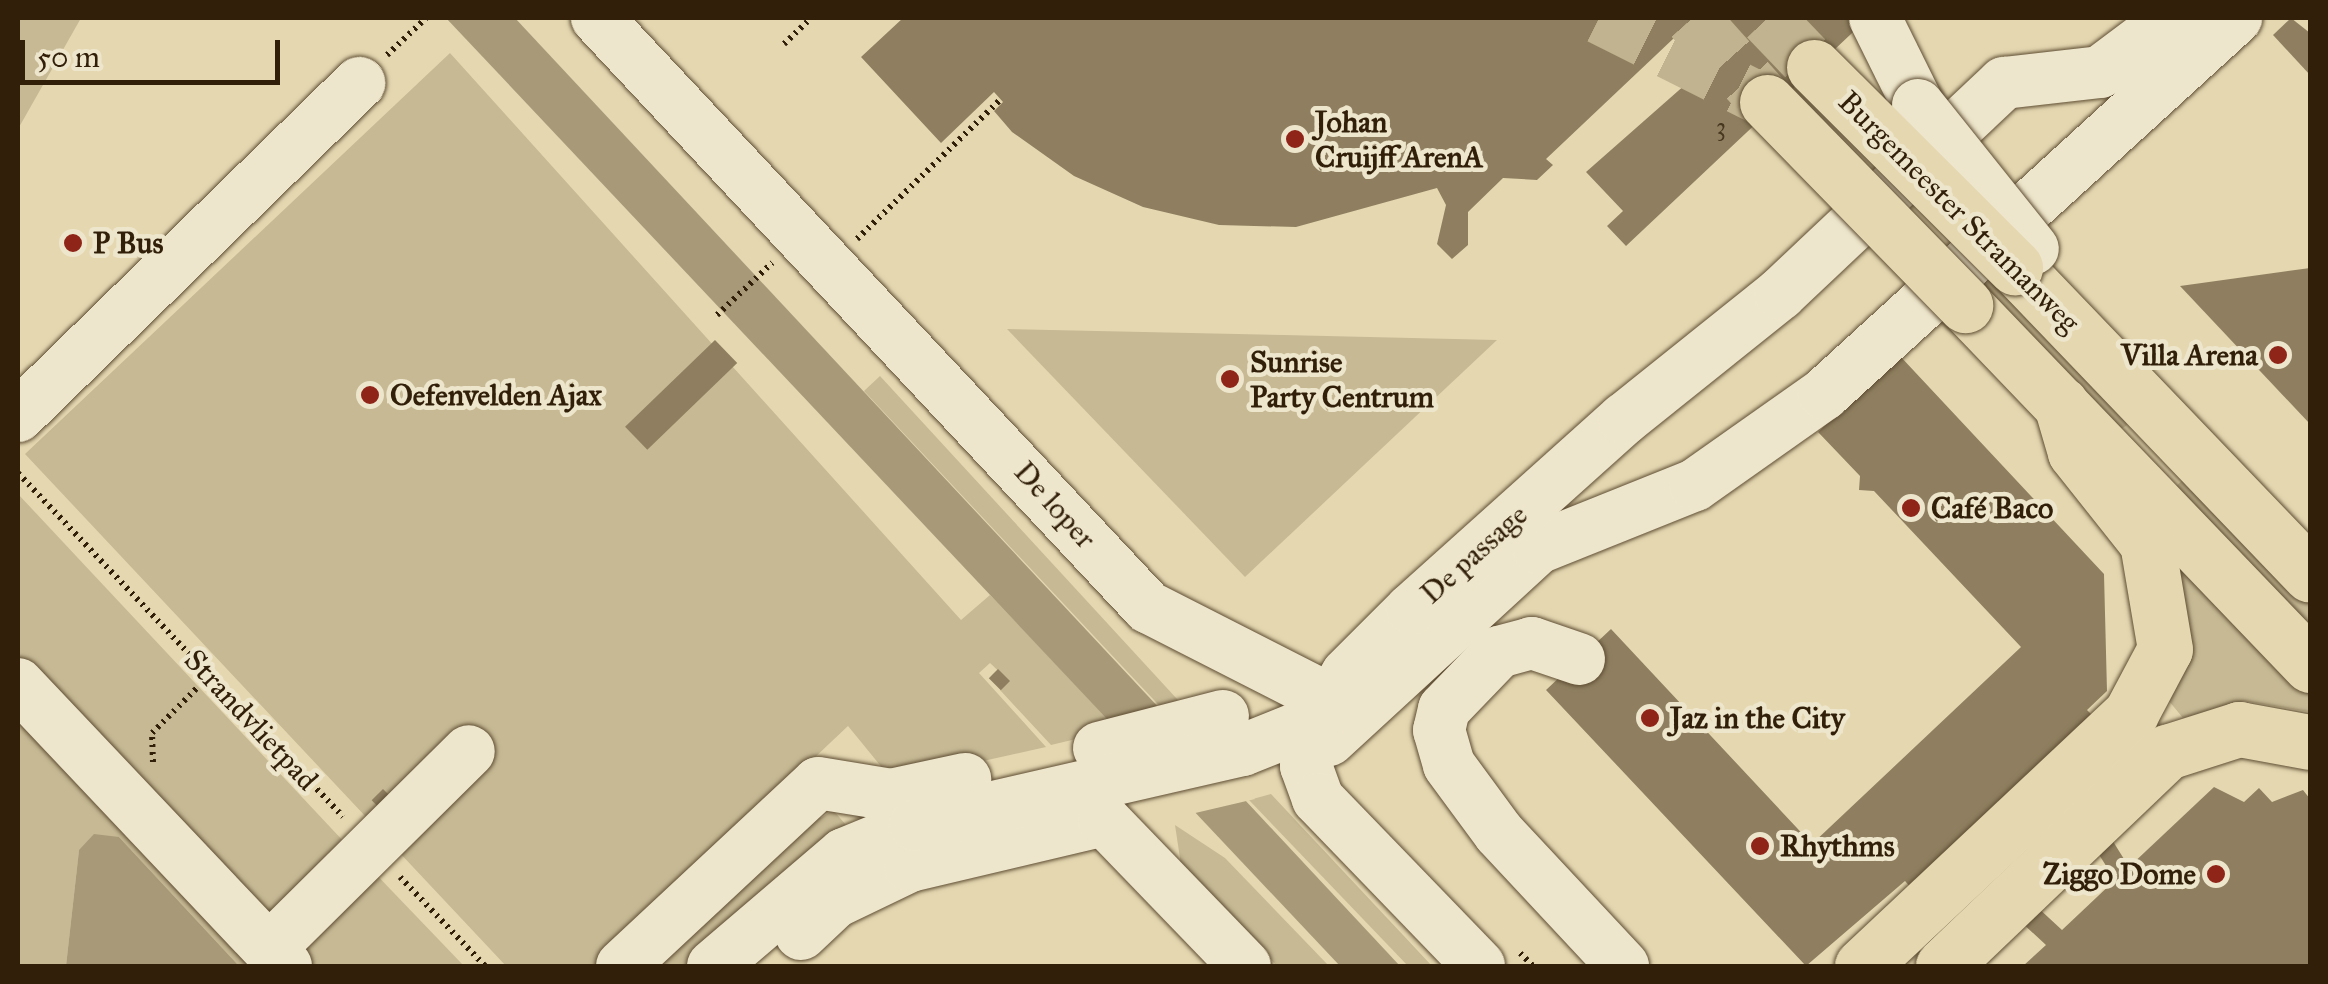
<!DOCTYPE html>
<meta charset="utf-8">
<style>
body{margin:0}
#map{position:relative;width:2328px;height:984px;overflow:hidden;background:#e5d8b1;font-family:"IM FELL Great Primer",serif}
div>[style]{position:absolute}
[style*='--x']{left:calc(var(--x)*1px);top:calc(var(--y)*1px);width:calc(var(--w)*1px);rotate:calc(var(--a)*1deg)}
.green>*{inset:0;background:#c6b994}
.water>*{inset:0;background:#a89978}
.pier>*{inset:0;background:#e5d8b1}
.building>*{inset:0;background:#8f7f60;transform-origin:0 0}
.minor-tunnel>*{height:52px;margin-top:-26px;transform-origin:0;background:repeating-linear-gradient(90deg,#c1b38f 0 52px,transparent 0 78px)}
.major-tunnel>*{height:55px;margin-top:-27.5px;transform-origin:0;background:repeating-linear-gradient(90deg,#c1b38f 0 55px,transparent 0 83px)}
.path>*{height:6px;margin-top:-3px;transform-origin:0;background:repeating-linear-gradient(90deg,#311f09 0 2.5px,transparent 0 7.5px)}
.roads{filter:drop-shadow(0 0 2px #5e4d33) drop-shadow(0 0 2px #5e4d33)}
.minor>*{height:52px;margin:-26px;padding:0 26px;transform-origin:26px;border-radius:26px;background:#eee6cc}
.major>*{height:55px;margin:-27.5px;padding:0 27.5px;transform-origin:27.5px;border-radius:27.5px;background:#e5d8b1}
.bridges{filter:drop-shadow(0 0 2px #5e4d33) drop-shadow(0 0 2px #5e4d33)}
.minor-bridge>*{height:52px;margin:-26px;padding:0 26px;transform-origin:26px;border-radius:26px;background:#eee6cc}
.major-bridge>*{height:55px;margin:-27.5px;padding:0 27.5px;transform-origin:27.5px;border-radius:27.5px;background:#e5d8b1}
.dots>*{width:28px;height:28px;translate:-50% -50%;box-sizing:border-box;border:5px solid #eee6cc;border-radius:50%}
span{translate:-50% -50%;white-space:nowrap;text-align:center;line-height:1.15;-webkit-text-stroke:9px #eee6cc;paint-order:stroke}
.number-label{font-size:25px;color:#48371f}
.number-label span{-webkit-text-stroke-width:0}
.poi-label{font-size:30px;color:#311f09;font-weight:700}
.left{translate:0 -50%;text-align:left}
.right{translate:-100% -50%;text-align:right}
.street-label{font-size:30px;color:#311f09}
.frame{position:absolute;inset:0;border:20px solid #311f09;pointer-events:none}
.scale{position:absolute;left:20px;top:40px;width:260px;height:45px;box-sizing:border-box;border:5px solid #311f09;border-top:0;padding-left:12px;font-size:30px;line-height:35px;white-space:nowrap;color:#311f09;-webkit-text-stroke:8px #eee6cc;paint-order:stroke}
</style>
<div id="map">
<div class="green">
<i style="clip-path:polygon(18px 18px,81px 18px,18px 129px)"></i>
<i style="clip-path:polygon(450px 53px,961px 620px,990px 595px,1118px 729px,1051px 745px,1000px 690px,1009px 681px,990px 663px,979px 673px,1046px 747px,893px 781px,848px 726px,594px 966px,506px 966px,25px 454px)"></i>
<i style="clip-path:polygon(1998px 272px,2130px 420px,2127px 425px,2120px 430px,1982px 289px)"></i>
<i style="clip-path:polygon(1007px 329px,1284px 335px,1497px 340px,1245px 577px)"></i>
<i style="clip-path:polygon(880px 376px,1189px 712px,1168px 715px,864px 391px)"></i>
<i style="clip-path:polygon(2185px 478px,2310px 604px,2310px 640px,2173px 489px)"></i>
<i style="clip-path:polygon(18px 494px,346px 844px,262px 925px,18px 664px)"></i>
<i style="clip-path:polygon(2160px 538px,2310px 689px,2310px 712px,2244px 701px,2183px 718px,2159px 689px)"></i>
<i style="clip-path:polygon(18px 700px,271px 966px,239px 966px,119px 837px,79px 850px,66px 966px,18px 966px)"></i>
<i style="clip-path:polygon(1271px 794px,1432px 966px,1408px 966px,1249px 800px)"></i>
<i style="clip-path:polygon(811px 809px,821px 818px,833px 810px,853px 833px,798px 865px,685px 966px,644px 966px)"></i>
<i style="clip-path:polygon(1175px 825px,1225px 858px,1329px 966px,1277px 966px,1181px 865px)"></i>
<i style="clip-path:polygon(370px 868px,464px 966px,299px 966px,301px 936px)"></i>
</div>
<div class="water">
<i style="clip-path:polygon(446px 18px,515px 18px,1400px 966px,1340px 966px)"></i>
<i style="clip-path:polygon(94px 834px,119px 837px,239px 966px,66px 966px,79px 850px)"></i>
</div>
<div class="pier">
<i style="clip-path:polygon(1176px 711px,1255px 799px,1191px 814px,1108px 727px)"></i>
</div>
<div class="building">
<i style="clip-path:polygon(903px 18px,1868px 18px,1626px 246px,1607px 226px,1623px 211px,1586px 172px,1703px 69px,1674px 38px,1546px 159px,1553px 165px,1537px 180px,1503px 178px,1468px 212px,1468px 245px,1452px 259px,1437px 244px,1446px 205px,1437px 188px,1296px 227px,1219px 225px,1143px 207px,1074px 176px,1012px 132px,994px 111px,1003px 102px,994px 92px,941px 143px,861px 57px)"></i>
<i style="clip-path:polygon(2291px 18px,2310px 33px,2310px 75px,2273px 35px)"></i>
<i style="clip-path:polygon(2310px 268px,2310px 424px,2180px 286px)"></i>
<i style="left:715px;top:340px;width:32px;height:125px;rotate:46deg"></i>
<i style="clip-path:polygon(evenodd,1900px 356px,2104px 574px,2107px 691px,2087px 710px,2097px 720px,2059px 755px,2129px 867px,2214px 787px,2244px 802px,2259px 788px,2272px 802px,2303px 790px,2310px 799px,2310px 966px,2023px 966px,2046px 945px,1951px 857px,1914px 891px,1905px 881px,1806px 966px,1546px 690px,1611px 629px,1812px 844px,2021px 647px,1874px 491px,1859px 490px,1860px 476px,1818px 432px,1900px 356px,2045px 769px,2115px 880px,2062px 930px,1967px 842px,2045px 769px)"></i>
<i style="left:998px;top:669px;width:17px;height:13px;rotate:45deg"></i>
<i style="left:383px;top:789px;width:16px;height:16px;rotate:45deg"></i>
</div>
<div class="minor-tunnel">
<i style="--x:1599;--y:18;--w:188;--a:26.6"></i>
</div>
<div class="major-tunnel">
<i style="--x:1692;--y:18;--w:113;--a:48.2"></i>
<i style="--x:1767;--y:18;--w:68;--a:46.2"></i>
</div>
<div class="path">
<i style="--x:784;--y:44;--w:37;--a:-44"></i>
<i style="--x:387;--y:55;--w:54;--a:-43.5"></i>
<i style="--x:857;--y:239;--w:199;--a:-44.2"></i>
<i style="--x:717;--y:315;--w:76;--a:-43.4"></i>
<i style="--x:18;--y:473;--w:473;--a:46.6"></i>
<i style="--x:153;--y:762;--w:29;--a:-92"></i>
<i style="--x:152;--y:733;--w:81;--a:-45"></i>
<i style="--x:400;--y:877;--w:123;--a:46.3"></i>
<i style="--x:1520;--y:953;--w:18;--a:45"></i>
</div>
<div class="roads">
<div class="minor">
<i style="--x:597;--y:18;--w:807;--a:46.91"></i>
<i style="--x:1148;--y:607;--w:190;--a:27"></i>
<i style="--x:1317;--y:693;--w:26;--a:83"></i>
<i style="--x:1320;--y:719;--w:49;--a:106.6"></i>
<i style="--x:1306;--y:766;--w:35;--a:70"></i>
<i style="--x:1318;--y:799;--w:232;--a:46"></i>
<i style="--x:1875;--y:18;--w:97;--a:63.7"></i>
<i style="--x:18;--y:416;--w:477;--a:-44.3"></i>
<i style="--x:1579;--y:659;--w:50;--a:-161.2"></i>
<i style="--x:1532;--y:643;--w:34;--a:165"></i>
<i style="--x:1499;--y:652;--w:79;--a:134"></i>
<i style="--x:1444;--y:709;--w:22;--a:103"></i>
<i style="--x:1439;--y:730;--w:36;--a:74"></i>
<i style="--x:1449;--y:765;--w:84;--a:53.7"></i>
<i style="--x:1499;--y:833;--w:182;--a:47"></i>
<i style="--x:18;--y:684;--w:365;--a:46.6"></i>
<i style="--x:1329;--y:740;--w:284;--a:-42.6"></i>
<i style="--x:1538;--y:548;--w:169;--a:-21.9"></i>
<i style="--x:1695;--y:485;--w:158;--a:-35.2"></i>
<i style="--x:1824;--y:394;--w:558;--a:-42.38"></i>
<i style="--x:1099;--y:748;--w:128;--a:-14.5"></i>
<i style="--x:801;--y:934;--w:47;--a:-43.3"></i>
<i style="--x:835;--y:902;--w:83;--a:-25.6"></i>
<i style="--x:910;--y:866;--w:199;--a:-13.3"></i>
<i style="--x:1104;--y:820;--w:203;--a:46"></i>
<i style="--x:286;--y:966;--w:24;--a:-135"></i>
<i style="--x:269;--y:949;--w:281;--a:-44.7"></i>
<i style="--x:622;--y:966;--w:268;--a:-43"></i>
<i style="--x:818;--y:783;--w:74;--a:9.3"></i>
<i style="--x:891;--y:795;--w:76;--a:-12.2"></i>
<i style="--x:713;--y:966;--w:172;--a:-40.5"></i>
<i style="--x:844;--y:854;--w:77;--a:-22.2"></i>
<i style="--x:915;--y:825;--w:336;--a:-12.9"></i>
<i style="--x:1243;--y:750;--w:83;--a:-21.9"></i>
<i style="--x:1320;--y:719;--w:52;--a:-59"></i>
<i style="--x:1347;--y:674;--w:92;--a:-45"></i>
<i style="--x:1412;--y:609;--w:285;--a:-41.9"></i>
<i style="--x:1624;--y:419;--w:200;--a:-38.7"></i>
<i style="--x:1780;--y:294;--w:308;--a:-43.3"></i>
<i style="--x:2004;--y:83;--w:97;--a:-6.5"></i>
<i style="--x:2100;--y:72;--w:90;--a:-36.9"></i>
</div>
<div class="major">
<i style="--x:2015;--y:267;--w:426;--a:46.2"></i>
<i style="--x:1965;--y:305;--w:499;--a:46.2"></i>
<i style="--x:1862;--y:966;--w:369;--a:-43.2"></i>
<i style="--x:2131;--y:713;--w:72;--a:-62"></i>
<i style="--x:2165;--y:649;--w:108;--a:-99.6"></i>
<i style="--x:2147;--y:543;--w:116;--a:-128.4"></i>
<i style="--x:2075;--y:452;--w:50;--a:-106.3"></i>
<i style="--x:1943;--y:966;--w:310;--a:-43.7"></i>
<i style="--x:2167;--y:752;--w:76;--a:-17.7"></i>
<i style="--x:2239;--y:729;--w:72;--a:10.4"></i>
</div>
</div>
<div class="bridges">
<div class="minor-bridge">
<i style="--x:1918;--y:105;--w:184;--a:51.4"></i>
</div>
<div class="major-bridge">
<i style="--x:1814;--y:67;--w:284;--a:44.9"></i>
<i style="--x:1767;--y:102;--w:284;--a:45.7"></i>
</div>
</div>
<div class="dots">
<i style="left:1295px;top:139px;background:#8f2418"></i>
<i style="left:73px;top:243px;background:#8f2418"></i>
<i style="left:2278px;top:355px;background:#8f2418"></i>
<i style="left:1230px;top:379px;background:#8f2418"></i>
<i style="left:370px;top:395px;background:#8f2418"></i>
<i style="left:1911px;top:508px;background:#8f2418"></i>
<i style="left:1650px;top:718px;background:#8f2418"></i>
<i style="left:1760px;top:846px;background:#8f2418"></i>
<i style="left:2216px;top:874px;background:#8f2418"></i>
</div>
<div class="number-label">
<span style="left:1721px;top:127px">3</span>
</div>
<div class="poi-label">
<span class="left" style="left:1315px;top:139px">Johan<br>Cruijff ArenA</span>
<span class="left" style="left:93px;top:243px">P Bus</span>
<span class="right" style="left:2258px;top:355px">Villa Arena</span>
<span class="left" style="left:1250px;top:379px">Sunrise<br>Party Centrum</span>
<span class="left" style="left:390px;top:395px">Oefenvelden Ajax</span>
<span class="left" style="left:1931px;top:508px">Café Baco</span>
<span class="left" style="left:1670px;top:718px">Jaz in the City</span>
<span class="left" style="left:1780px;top:846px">Rhythms</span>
<span class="right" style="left:2196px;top:874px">Ziggo Dome</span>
</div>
<div class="street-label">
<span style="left:1959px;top:212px;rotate:45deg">Burgemeester Stramanweg</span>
<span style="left:1055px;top:505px;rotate:48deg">De loper</span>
<span style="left:1474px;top:554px;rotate:-42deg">De passage</span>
<span style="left:251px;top:720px;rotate:47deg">Strandvlietpad</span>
</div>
<div class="frame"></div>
<div class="scale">50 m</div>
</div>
